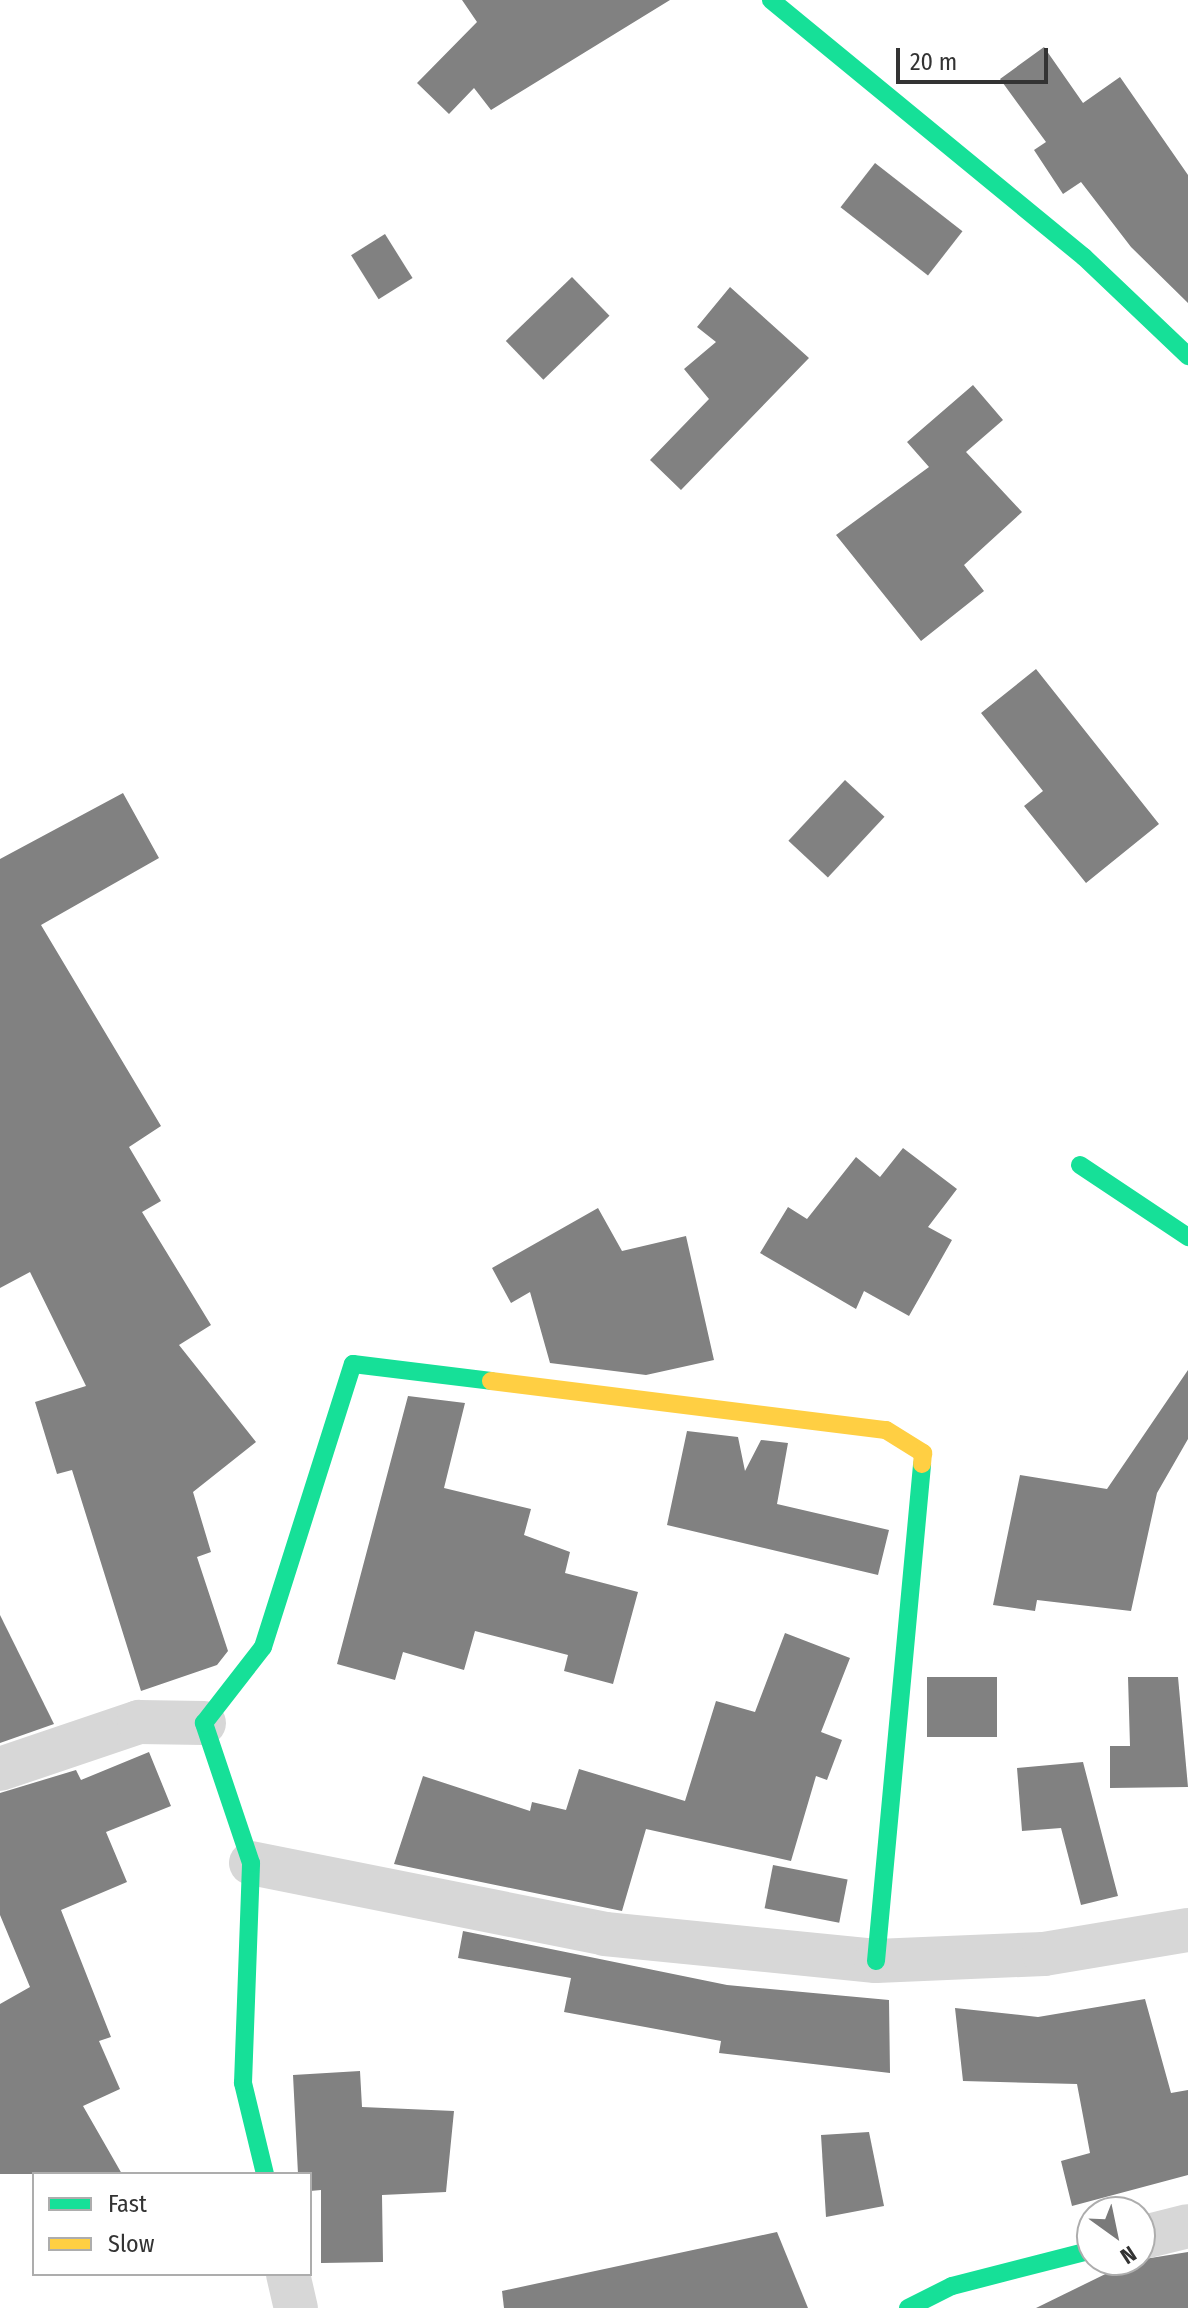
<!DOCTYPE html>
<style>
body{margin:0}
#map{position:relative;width:1188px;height:2308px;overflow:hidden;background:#fff;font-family:"Fira Sans Condensed",sans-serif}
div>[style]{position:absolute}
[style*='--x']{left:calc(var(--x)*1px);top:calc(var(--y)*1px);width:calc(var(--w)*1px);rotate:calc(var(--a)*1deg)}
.building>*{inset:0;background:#818181;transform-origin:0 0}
.street>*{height:44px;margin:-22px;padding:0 22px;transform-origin:22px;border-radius:22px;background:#d7d7d7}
.fast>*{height:18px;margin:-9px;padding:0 9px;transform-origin:9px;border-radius:9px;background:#16e098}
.slow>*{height:18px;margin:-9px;padding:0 9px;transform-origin:9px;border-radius:9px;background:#ffcf43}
span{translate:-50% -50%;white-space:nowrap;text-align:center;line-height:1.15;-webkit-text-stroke:8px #fff;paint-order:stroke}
.legend{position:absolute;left:32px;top:2172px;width:280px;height:104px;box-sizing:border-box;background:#fff;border:2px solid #adadad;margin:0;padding:10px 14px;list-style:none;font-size:24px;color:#333}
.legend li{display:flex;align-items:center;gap:16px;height:40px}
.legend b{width:40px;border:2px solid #adadad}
.north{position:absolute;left:1076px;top:2196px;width:80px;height:80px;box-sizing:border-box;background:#fff;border:2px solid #adadad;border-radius:50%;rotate:147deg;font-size:22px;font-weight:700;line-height:32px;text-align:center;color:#333}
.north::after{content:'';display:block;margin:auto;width:28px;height:36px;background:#7a7a7a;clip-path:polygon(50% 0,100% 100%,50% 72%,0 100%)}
.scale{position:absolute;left:896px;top:48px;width:152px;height:36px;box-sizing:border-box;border:4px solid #333;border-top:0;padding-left:10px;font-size:24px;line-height:28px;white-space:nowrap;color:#333;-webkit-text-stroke:6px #fff;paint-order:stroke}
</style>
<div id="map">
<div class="building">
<i style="clip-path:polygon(462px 0,670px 0,491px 110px,474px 88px,449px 114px,417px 83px,477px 22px)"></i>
<i style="clip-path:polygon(1044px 47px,1083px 103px,1120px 77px,1188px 175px,1188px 303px,1131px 247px,1081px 182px,1063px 194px,1034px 150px,1046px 142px,1000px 79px)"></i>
<i style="left:875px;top:163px;width:111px;height:56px;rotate:38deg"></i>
<i style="left:385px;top:234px;width:52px;height:40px;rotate:58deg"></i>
<i style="left:572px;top:277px;width:54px;height:92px;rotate:46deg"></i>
<i style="clip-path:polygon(730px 287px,809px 358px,681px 490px,650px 460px,709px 399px,684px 369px,716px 342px,697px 327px)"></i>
<i style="clip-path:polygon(973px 385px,1003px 420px,966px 452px,1022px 512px,964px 565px,984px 591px,921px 641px,836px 535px,929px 467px,907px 442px)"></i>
<i style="clip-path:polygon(1036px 669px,1159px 824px,1086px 883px,1024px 806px,1043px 791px,981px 713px)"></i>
<i style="left:845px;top:780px;width:54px;height:83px;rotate:43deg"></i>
<i style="clip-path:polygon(123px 793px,159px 858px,41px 925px,161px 1126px,129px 1147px,161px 1201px,142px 1212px,211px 1325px,179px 1345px,256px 1442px,193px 1492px,211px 1552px,197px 1557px,228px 1651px,217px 1665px,141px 1691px,72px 1470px,57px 1474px,35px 1402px,86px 1386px,30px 1272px,0 1288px,0 859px)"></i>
<i style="clip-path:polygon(903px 1148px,957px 1189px,928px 1227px,952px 1240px,909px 1316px,864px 1291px,856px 1309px,760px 1253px,788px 1207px,807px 1219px,856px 1157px,880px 1177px)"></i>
<i style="clip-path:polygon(598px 1208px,622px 1251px,686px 1236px,714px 1360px,646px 1375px,550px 1363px,530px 1292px,511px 1303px,492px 1268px)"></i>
<i style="clip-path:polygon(1188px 1370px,1188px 1439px,1157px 1493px,1131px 1611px,1037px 1600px,1035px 1611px,993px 1605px,1020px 1475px,1107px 1489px)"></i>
<i style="clip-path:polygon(408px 1396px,465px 1403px,444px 1488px,531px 1509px,524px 1535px,570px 1552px,565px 1573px,638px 1592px,613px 1684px,564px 1671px,568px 1655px,475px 1631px,464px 1670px,403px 1652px,395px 1680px,337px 1664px)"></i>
<i style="clip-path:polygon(687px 1431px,738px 1437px,745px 1471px,761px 1440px,788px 1443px,777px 1504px,889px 1530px,878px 1575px,667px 1525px)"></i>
<i style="clip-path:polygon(0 1615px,54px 1724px,0 1743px)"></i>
<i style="clip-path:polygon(785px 1633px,850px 1658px,821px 1732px,842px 1740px,827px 1780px,816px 1776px,791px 1861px,646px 1829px,622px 1911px,394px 1864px,423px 1776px,530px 1811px,532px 1802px,566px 1810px,579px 1769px,685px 1801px,716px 1701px,755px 1712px)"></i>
<i style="left:927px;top:1677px;width:70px;height:60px"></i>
<i style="clip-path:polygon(1128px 1677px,1178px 1677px,1188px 1787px,1110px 1788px,1110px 1746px,1130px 1746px)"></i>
<i style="clip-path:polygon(149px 1752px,171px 1806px,106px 1832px,127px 1882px,61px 1910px,111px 2037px,99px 2041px,120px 2089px,83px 2106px,122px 2174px,0 2174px,0 2004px,30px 1987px,0 1915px,0 1793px,76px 1770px,81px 1780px)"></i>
<i style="clip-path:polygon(1083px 1762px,1118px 1896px,1081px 1905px,1061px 1828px,1022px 1831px,1017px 1768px)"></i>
<i style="left:773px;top:1865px;width:76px;height:44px;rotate:11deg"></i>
<i style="clip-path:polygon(463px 1931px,727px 1985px,889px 2000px,890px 2073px,719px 2053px,721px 2041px,564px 2012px,571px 1978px,458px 1958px)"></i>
<i style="clip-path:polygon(1145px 1999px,1171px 2093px,1188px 2090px,1188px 2175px,1072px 2206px,1061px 2161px,1090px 2153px,1077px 2084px,963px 2081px,955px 2008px,1038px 2017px)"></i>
<i style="clip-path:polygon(360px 2071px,362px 2107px,454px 2111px,446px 2192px,382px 2195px,383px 2262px,321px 2263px,321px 2190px,310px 2191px,310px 2174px,298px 2174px,293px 2075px)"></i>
<i style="clip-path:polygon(869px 2132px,884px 2206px,826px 2217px,821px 2135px)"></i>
<i style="clip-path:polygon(777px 2232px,808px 2308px,504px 2308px,502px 2291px)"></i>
<i style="clip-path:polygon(1188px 2252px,1188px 2308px,1036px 2308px,1132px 2261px)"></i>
</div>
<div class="street">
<i style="--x:0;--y:1769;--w:147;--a:-18.7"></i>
<i style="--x:139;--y:1722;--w:65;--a:0.9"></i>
<i style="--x:251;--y:1863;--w:361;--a:11.3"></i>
<i style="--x:605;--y:1934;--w:272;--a:5.7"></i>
<i style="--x:876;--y:1961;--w:168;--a:-2.4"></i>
<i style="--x:1044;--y:1954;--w:146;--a:-9.5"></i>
<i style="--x:1140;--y:2238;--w:49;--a:-14"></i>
<i style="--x:288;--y:2274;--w:35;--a:77"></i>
</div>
<div class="fast">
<i style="--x:771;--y:0;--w:405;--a:39.4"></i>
<i style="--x:1084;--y:257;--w:144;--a:43.6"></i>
<i style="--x:1080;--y:1165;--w:130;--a:33.7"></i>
<i style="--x:876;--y:1961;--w:499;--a:-84.7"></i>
<i style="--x:265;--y:2174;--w:94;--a:-103.6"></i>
<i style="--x:243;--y:2083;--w:220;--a:-87.9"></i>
<i style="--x:251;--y:1863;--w:148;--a:-108.6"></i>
<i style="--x:204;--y:1723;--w:96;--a:-52.2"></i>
<i style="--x:263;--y:1647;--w:297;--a:-72.4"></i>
<i style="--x:353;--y:1364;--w:139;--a:7"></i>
<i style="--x:908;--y:2308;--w:49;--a:-26.6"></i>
<i style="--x:952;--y:2286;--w:145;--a:-14.4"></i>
</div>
<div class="slow">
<i style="--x:491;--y:1381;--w:398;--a:7.1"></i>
<i style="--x:886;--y:1430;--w:44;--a:31.9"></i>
<i style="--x:923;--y:1453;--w:11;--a:95"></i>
</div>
<ul class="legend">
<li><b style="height:10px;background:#16e098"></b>Fast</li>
<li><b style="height:10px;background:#ffcf43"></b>Slow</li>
</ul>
<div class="north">N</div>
<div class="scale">20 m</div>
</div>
